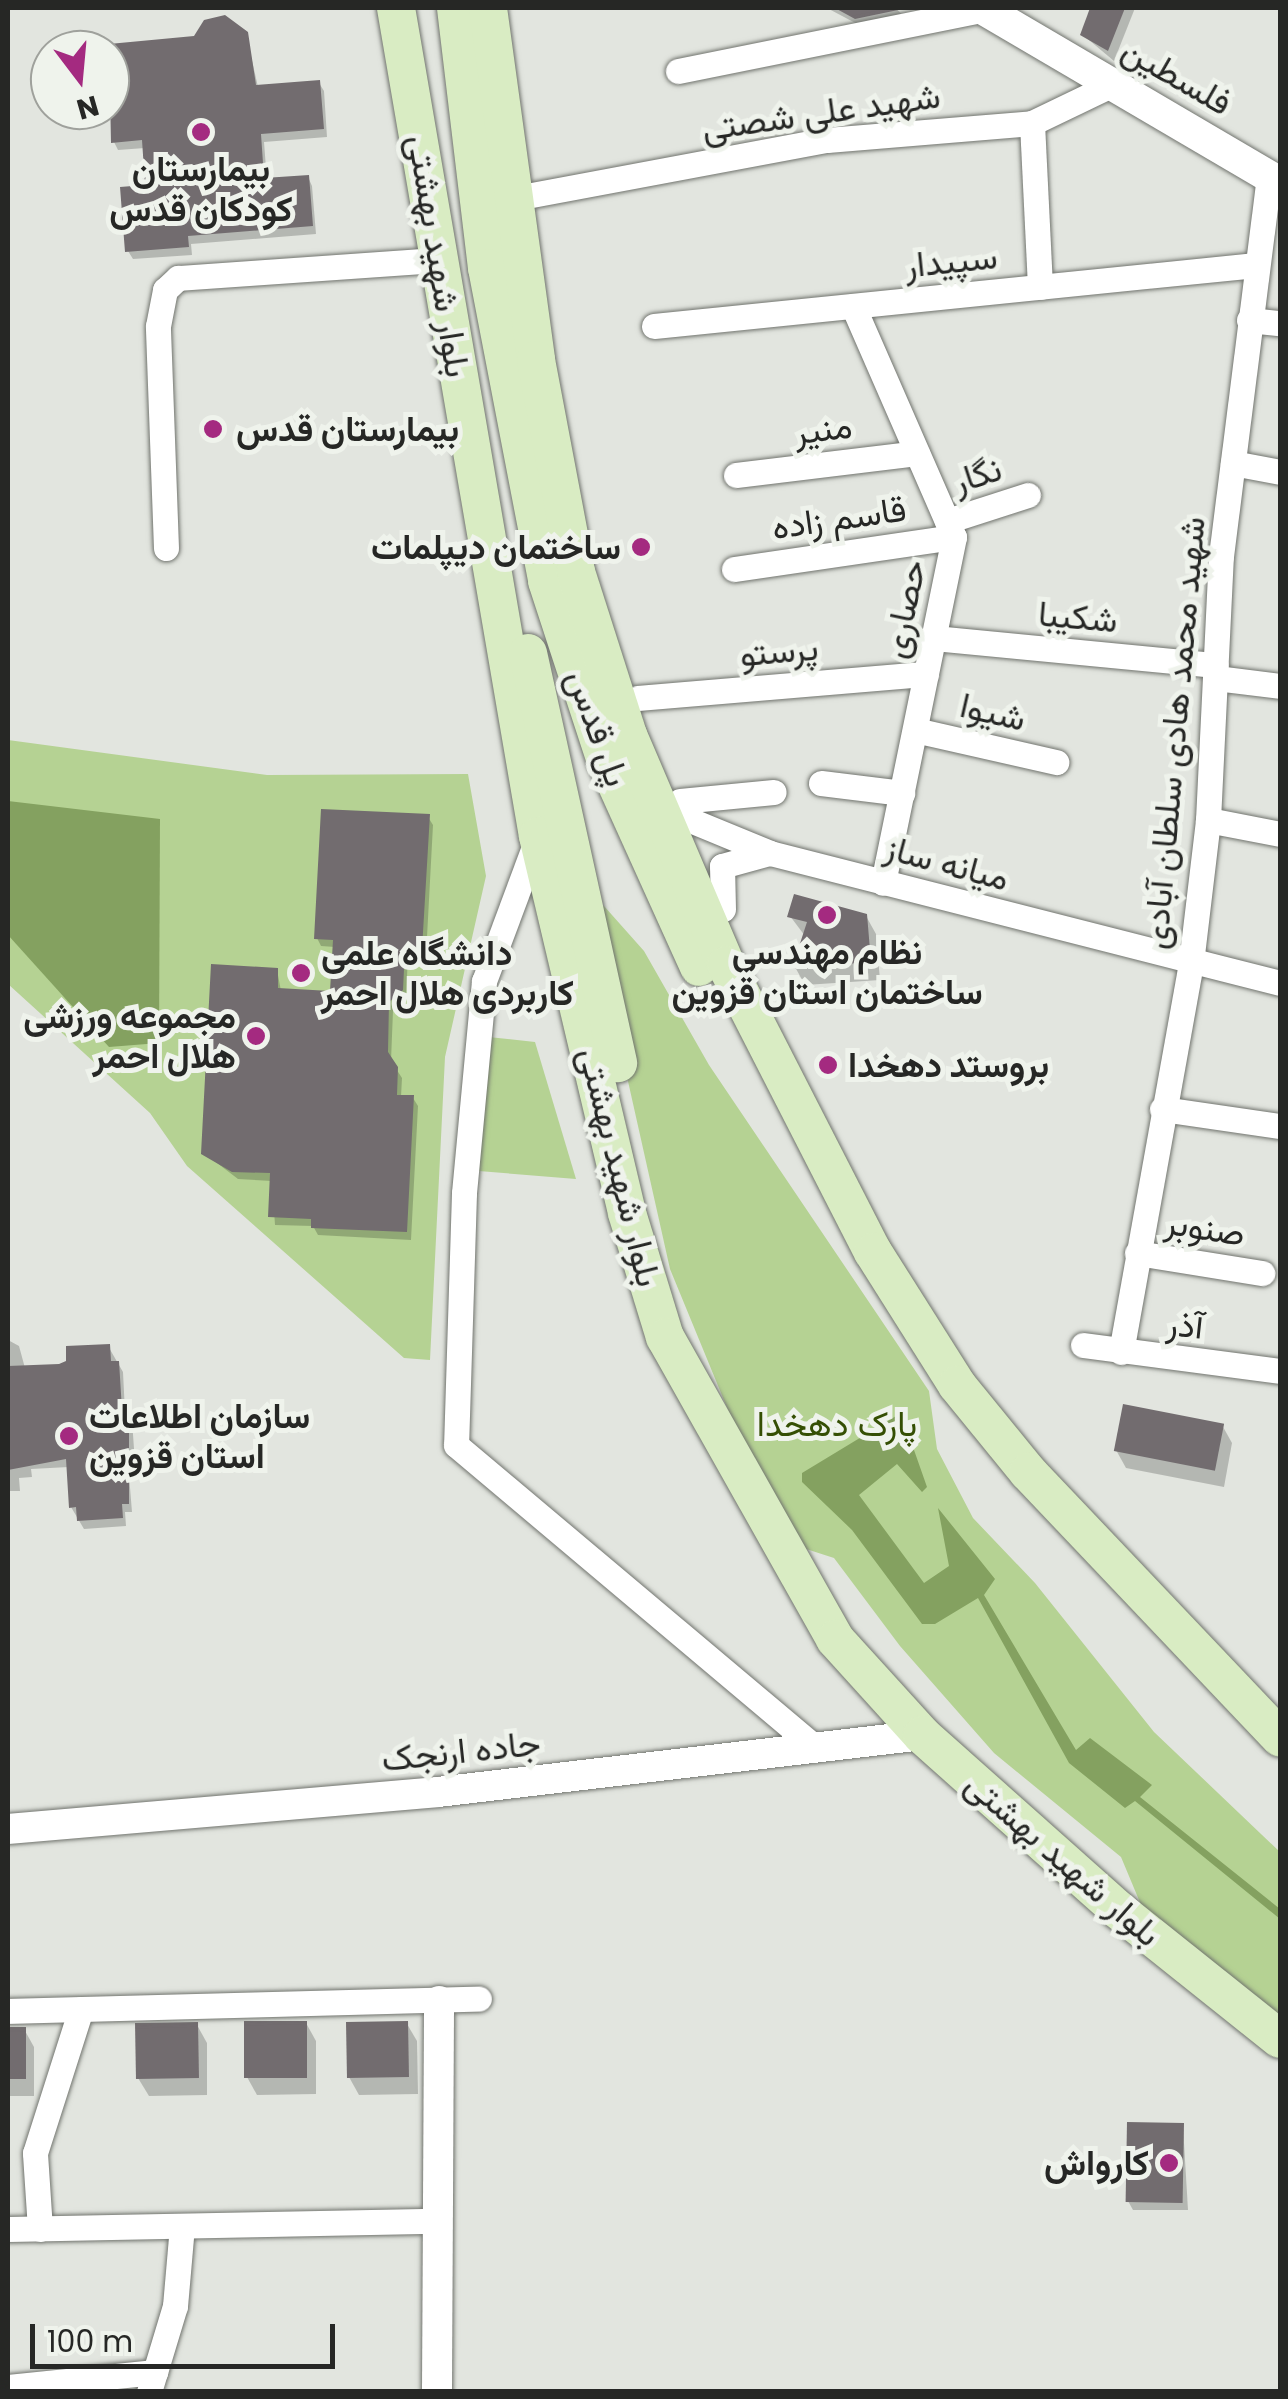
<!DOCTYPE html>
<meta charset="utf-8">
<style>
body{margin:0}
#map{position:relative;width:1288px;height:2399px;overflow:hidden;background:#e2e5df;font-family:Poppins,Vazirmatn,sans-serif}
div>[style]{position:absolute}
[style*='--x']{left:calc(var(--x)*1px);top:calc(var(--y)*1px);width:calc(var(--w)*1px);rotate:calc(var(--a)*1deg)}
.green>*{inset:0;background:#b5d293}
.water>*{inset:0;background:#84a160}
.shadow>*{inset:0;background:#0003}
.building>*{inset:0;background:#726c6f;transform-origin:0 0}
.roads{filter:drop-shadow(0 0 2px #71746e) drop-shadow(0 0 2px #71746e)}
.minor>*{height:25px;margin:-12.5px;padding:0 12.5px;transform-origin:12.5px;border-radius:12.5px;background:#fff}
.tertiary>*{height:30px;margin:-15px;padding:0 15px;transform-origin:15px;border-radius:15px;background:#fff}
.secondary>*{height:32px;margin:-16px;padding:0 16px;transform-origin:16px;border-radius:16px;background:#fff}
.primary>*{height:38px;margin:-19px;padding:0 19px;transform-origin:19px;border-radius:19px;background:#d9ecc3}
.dots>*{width:28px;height:28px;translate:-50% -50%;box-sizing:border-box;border:5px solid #eff3ec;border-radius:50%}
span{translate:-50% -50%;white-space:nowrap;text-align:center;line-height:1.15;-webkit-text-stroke:10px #eff3ec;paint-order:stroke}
.street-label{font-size:35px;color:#262725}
.poi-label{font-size:35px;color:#262725;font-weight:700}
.left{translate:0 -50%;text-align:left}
.right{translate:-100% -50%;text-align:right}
.park-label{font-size:35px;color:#354f04}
.frame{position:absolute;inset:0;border:10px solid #262725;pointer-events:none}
.north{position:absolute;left:30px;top:30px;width:100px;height:100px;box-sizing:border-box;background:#eff3ec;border:2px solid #9fa19c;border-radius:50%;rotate:164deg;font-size:28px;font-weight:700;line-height:40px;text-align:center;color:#262725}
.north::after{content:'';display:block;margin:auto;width:35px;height:45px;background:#a42a80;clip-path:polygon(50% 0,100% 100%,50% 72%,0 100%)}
.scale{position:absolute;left:30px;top:2324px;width:305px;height:45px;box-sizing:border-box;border:5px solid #262725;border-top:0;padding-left:12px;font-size:30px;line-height:35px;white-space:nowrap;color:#262725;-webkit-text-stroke:8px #eff3ec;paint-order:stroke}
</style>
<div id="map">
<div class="green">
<i style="clip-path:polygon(8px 740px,267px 775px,468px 774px,486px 876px,445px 1057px,430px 1360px,404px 1358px,187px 1166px,150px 1113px,8px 984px)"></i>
<i style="clip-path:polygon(604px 906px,644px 951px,709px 1065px,929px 1391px,937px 1449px,973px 1518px,1035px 1583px,1154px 1732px,1280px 1852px,1280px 2023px,1144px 1912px,1121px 1857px,994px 1753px,900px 1646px,834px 1558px,803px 1548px,749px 1461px,670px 1269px,602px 965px,599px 907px)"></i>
<i style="clip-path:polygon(479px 1036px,535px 1042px,576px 1179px,466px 1170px)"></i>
</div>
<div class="water">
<i style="clip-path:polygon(8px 801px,160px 819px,159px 1043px,109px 1047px,8px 935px)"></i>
<i style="clip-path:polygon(901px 1413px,927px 1487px,922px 1492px,897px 1464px,859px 1495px,924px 1583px,949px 1566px,938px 1508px,995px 1579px,984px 1595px,1076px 1750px,1090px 1738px,1152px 1785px,1140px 1797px,1280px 1909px,1280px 1919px,1135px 1801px,1125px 1808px,1069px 1763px,978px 1598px,935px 1624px,922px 1624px,852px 1530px,802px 1482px,802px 1473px)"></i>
</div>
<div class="shadow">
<i style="clip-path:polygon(827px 8px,896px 8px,905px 18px,861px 26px)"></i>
<i style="clip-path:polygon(1092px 8px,1135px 8px,1114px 61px,1083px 35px)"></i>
<i style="clip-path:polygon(246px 34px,258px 87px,319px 83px,324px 91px,327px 137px,264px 142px,267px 181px,308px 177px,312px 186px,316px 234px,191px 244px,192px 255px,133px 259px,128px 251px,148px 187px,145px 148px,118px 150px,114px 142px)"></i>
<i style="clip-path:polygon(428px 817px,433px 825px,426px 956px,408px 955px,406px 999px,393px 1011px,391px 1061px,402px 1078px,401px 1097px,413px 1098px,418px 1106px,411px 1240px,318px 1235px,313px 1226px,275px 1225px,272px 1181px,238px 1179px,204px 1153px,277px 970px,281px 991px,332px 994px,335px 947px,321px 946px,317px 938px)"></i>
<i style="clip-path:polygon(790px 916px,866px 916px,876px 934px,880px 980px,805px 985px,795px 967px,805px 936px)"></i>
<i style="clip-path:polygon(8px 1340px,19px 1346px,25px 1368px,69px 1364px,108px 1346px,123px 1372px,125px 1412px,132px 1420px,135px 1463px,128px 1463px,132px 1512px,125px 1512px,126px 1526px,84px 1529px,71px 1507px,69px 1467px,31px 1469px,32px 1477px,19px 1478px,20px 1491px,8px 1491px)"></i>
<i style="clip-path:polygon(1222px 1425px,1232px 1443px,1224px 1487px,1126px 1468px,1116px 1450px)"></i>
<i style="clip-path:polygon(306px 2023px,316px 2041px,316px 2094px,257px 2095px,247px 2077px)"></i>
<i style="clip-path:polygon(407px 2024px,417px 2041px,418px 2094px,359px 2095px,349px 2077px)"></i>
<i style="clip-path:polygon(197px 2025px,207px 2043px,207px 2095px,149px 2096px,138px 2078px)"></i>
<i style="clip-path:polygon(8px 2028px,24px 2029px,34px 2047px,34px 2096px,8px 2096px)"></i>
<i style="clip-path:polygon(1183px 2126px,1188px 2210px,1133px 2210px,1128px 2201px)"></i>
</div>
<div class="building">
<i style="clip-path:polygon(835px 8px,900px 8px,903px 9px,855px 19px)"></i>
<i style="clip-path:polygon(1090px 8px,1125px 8px,1108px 51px,1080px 35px)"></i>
<i style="clip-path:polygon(225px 15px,248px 32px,256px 85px,320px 80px,324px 129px,261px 134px,264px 178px,309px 175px,313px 226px,188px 236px,189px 247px,125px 252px,120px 187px,145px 185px,142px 140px,111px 143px,109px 44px,194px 36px,204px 20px)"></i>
<i style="clip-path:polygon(321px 809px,430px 814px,422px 949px,405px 948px,403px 990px,389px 1002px,388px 1052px,398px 1067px,397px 1095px,414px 1095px,407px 1232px,311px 1228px,311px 1219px,268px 1217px,270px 1173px,232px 1172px,201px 1154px,211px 964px,278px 968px,278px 988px,330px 991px,333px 940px,314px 939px)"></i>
<i style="clip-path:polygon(794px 894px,867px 914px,871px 962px,792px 968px,807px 922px,787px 917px)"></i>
<i style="clip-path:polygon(110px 1344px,111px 1361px,119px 1361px,122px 1410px,129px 1409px,129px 1504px,122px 1504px,123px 1518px,77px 1521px,76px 1507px,69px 1508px,66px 1459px,8px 1470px,8px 1366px,59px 1364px,66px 1361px,66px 1346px)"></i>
<i style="left:1123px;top:1404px;width:103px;height:48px;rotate:11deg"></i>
<i style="left:244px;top:2021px;width:63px;height:57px"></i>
<i style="left:408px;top:2021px;width:56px;height:62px;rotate:89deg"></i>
<i style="left:198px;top:2022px;width:56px;height:63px;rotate:89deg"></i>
<i style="left:8px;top:2027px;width:18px;height:52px"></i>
<i style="left:1127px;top:2122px;width:57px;height:80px;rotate:1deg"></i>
</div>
<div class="roads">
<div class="minor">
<i style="--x:678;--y:71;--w:313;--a:-11.4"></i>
<i style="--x:1032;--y:123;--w:164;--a:87.2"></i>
<i style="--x:532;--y:195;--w:300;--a:-10.6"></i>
<i style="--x:827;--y:140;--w:206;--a:-4.7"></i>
<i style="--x:1032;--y:123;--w:90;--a:-25.7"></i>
<i style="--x:853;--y:306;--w:252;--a:66.4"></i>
<i style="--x:954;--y:537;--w:353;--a:101.6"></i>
<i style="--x:1249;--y:320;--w:31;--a:6"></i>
<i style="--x:654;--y:326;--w:605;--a:-5.79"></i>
<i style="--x:1233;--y:463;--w:48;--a:10.8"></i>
<i style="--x:736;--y:475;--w:182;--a:-6.9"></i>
<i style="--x:947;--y:521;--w:85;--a:-17.8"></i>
<i style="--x:166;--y:548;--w:222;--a:-92.1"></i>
<i style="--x:158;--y:326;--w:37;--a:-79"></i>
<i style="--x:165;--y:290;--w:18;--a:-43"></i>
<i style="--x:178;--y:278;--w:261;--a:-4"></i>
<i style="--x:734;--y:569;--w:222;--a:-8.3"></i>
<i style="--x:934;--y:638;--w:283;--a:5.5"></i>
<i style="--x:1216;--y:678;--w:64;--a:7.1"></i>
<i style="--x:638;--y:698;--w:289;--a:-4.8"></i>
<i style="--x:915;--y:730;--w:145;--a:12.8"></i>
<i style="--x:821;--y:783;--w:82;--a:7"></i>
<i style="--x:680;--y:801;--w:94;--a:-5.5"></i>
<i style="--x:690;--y:820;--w:87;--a:22.4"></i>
<i style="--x:770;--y:853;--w:526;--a:14.3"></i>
<i style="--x:1208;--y:820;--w:73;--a:11"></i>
<i style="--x:538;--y:836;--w:155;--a:110.4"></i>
<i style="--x:484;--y:981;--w:213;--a:95.4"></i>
<i style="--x:464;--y:1193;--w:252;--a:91.8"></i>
<i style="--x:456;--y:1445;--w:471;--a:40.1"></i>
<i style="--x:723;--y:909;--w:43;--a:-91.3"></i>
<i style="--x:722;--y:866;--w:49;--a:-15.5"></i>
<i style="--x:1162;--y:1109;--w:119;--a:8.2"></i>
<i style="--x:1137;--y:1253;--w:127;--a:9.1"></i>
<i style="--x:1083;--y:1345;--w:199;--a:7.5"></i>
<i style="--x:1121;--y:1352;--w:395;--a:-79.8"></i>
<i style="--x:1191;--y:963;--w:144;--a:-83.2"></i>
<i style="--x:1208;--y:820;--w:264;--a:-87.2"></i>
<i style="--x:1221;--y:556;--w:383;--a:-82.8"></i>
<i style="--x:8;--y:2011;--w:471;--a:-1.5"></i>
<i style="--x:8;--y:2229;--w:428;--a:-1.1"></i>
<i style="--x:40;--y:2229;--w:76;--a:-93.8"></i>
<i style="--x:35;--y:2153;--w:151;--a:-72.3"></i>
<i style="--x:8;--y:2387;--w:148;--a:-5.8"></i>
<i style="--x:149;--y:2392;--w:90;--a:-73.2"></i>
<i style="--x:175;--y:2306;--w:80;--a:-85"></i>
</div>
<div class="tertiary">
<i style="--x:8;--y:1829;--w:432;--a:-4.9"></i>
<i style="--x:438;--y:1792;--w:487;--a:-6.7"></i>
<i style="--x:437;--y:2392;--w:391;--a:-89.7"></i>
</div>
<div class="secondary">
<i style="--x:982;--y:8;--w:346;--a:30.4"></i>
</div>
<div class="primary">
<i style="--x:396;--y:8;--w:840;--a:80.27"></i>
<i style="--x:538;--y:836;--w:387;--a:76.7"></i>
<i style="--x:627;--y:1213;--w:130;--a:73"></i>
<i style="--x:665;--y:1337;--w:347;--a:60.6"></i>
<i style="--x:835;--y:1639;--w:130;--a:47.8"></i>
<i style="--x:922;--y:1735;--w:261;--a:41.7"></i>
<i style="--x:1117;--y:1909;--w:208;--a:38.6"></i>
<i style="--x:456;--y:8;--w:262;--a:83.2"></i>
<i style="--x:487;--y:268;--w:319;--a:79.1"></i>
<i style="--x:547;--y:581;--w:189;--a:71.9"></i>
<i style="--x:606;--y:761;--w:226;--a:65.7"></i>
<i style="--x:488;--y:8;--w:355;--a:82.2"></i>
<i style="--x:536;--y:360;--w:216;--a:79.3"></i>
<i style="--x:576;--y:572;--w:171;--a:72.3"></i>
<i style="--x:628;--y:735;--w:250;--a:66.9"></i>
<i style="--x:726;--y:965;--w:322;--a:62.9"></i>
<i style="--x:873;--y:1252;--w:157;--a:57.7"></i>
<i style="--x:957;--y:1385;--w:112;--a:50.8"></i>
<i style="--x:1028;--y:1472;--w:366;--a:46.5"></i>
<i style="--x:528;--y:653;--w:420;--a:77.6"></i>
</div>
</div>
<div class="dots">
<i style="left:201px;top:132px;background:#a42a80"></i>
<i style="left:213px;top:429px;background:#a42a80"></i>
<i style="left:641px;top:547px;background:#a42a80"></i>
<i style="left:827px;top:915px;background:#a42a80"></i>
<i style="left:301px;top:973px;background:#a42a80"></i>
<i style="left:256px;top:1036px;background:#a42a80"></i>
<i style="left:828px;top:1065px;background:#a42a80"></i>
<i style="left:69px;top:1436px;background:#a42a80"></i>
<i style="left:1169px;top:2163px;background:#a42a80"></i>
</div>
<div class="street-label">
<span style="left:1177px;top:76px;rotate:30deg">فلسطین</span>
<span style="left:821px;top:112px;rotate:-8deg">شهید علی شصتی</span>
<span style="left:439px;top:256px;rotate:81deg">بلوار شهید بهشتی</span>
<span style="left:951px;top:261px;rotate:-6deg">سپیدار</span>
<span style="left:823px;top:429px;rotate:-7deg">منیر</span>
<span style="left:977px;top:475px;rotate:-18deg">نگار</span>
<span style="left:839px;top:518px;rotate:-8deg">قاسم زاده</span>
<span style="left:904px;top:609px;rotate:-78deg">حصاری</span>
<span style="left:1078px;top:617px;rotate:5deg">شکیبا</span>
<span style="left:779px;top:651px;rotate:-5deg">پرستو</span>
<span style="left:993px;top:712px;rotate:13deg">شیوا</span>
<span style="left:598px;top:728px;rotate:70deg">پل قدس</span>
<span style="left:1174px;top:733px;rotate:-85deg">شهید محمد هادی سلطان آبادی</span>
<span style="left:947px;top:863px;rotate:15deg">میانه ساز</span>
<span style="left:620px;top:1167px;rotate:76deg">بلوار شهید بهشتی</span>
<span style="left:1205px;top:1228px;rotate:9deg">صنوبر</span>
<span style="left:1185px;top:1325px;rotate:6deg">آذر</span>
<span style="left:461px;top:1751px;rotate:-6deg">جاده ارنجک</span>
<span style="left:1063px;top:1859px;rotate:41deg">بلوار شهید بهشتی</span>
</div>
<div class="poi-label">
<span style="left:201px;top:189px">بیمارستان<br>کودکان قدس</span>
<span class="left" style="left:236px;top:429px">بیمارستان قدس</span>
<span class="right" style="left:621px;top:547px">ساختمان دیپلمات</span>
<span style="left:827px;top:972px">نظام مهندسی<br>ساختمان استان قزوین</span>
<span class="left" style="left:321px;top:973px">دانشگاه علمی<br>کاربردی هلال احمر</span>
<span class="right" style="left:236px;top:1036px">مجموعه ورزشی<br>هلال احمر</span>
<span class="left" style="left:848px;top:1065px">بروستد دهخدا</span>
<span class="left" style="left:89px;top:1436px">سازمان اطلاعات<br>استان قزوین</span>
<span class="right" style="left:1149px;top:2163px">کارواش</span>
</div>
<div class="park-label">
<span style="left:837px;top:1424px">پارک دهخدا</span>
</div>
<div class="frame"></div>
<div class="north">N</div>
<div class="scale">100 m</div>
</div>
